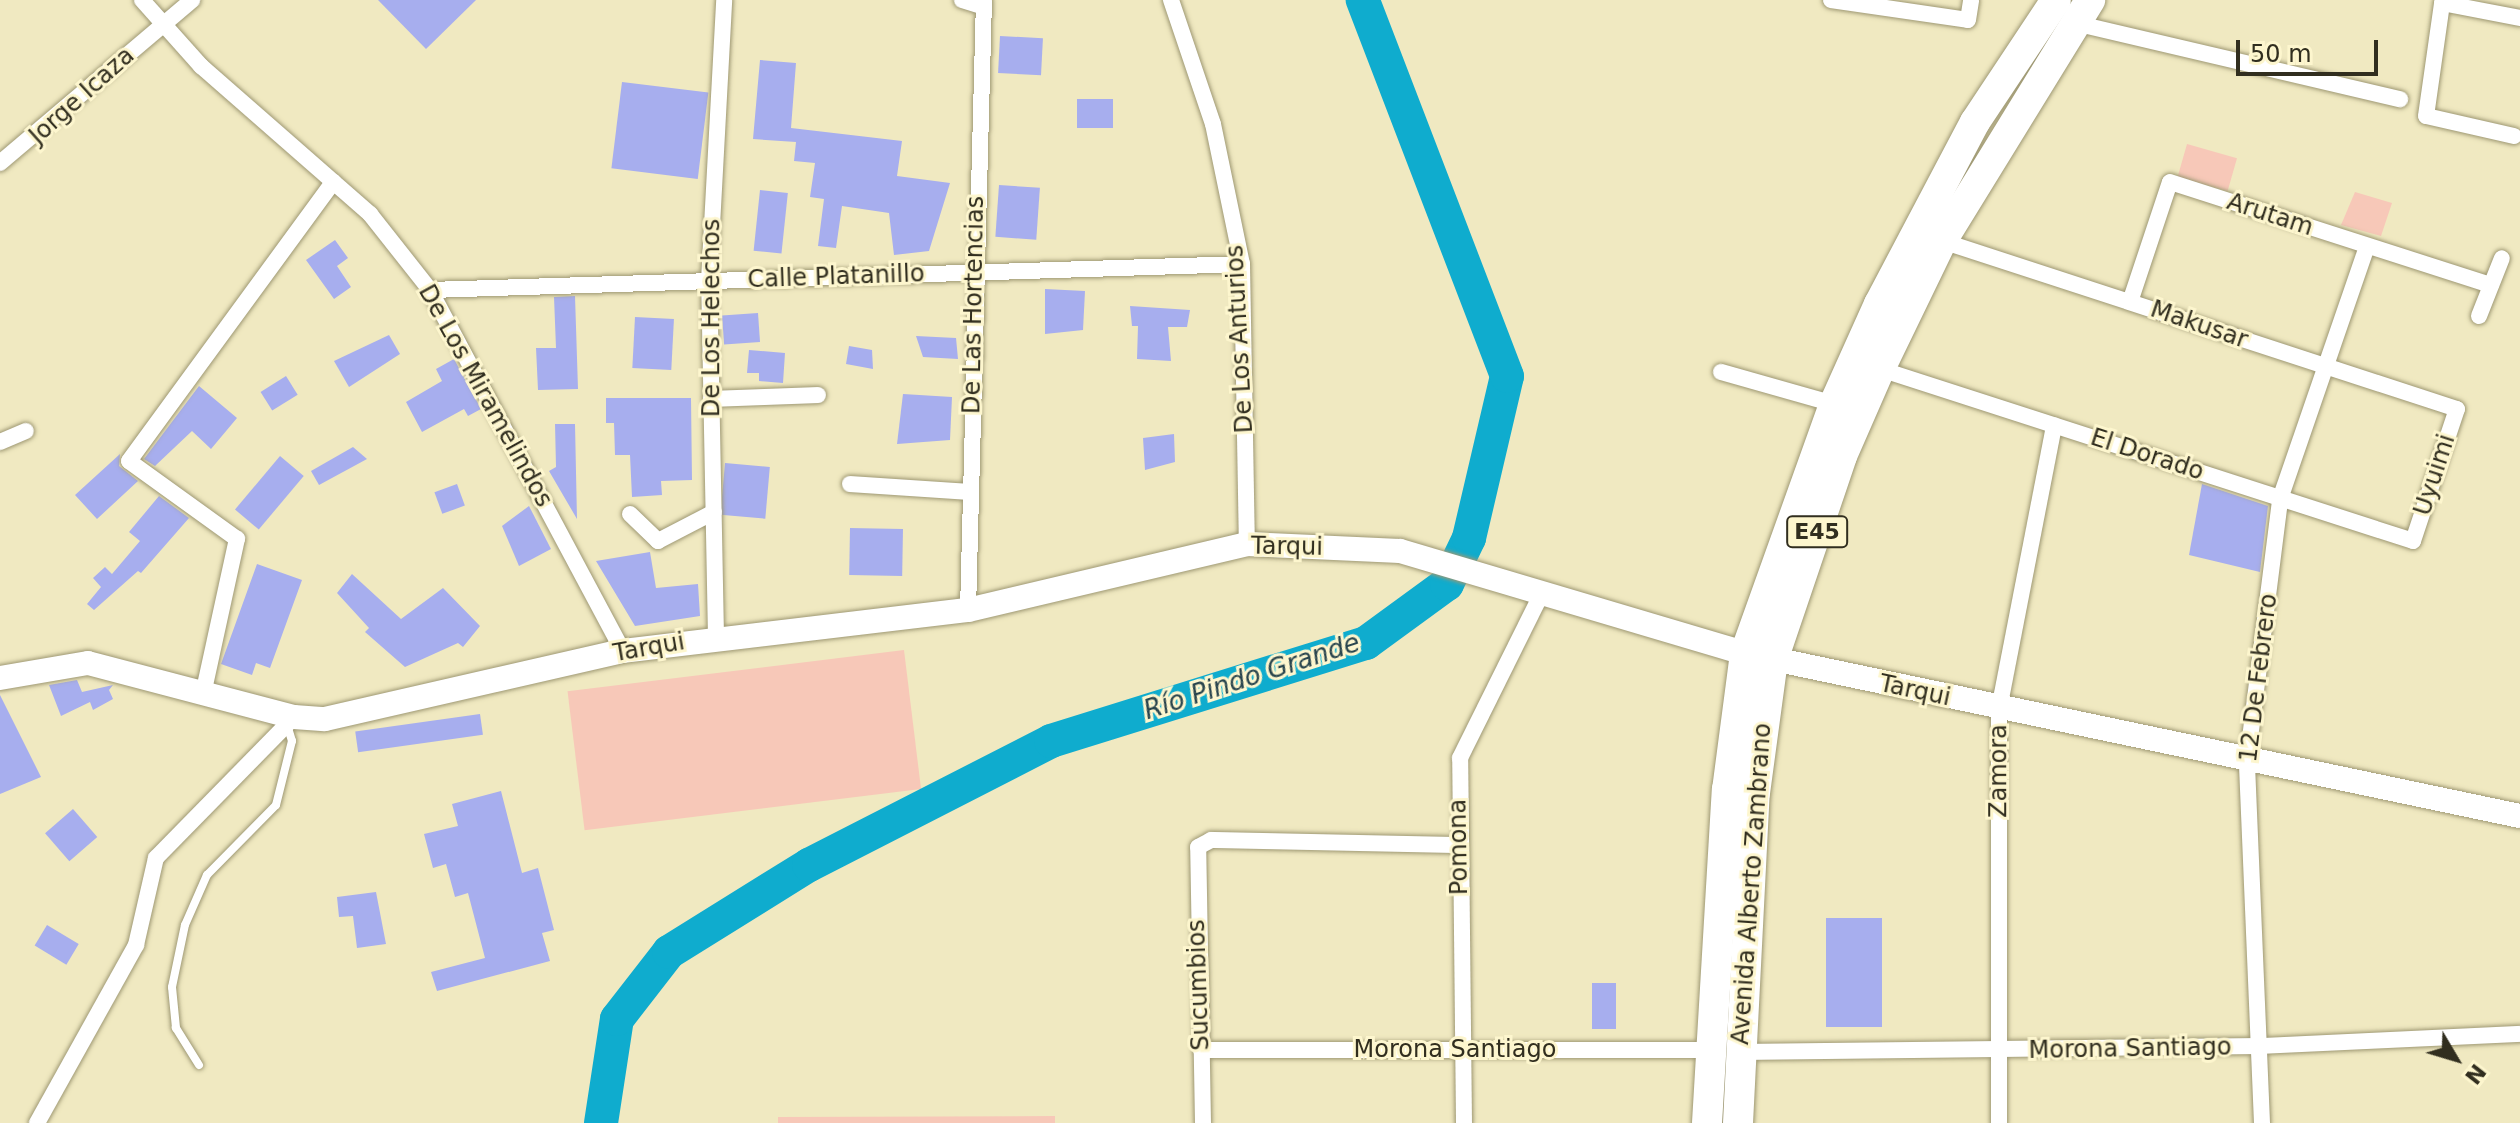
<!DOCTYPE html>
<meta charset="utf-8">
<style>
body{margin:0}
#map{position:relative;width:2520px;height:1123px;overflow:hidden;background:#f0e9c1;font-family:"DejaVu Sans",sans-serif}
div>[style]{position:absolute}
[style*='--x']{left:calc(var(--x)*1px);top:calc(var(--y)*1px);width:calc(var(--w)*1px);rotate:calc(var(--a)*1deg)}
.green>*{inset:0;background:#f7c8b8;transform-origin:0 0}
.river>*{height:34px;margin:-17px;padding:0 17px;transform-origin:17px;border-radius:17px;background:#0facce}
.building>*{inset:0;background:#a7aeee;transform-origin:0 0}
.roads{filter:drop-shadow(0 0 2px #9e9873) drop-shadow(0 0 2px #9e9873)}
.lane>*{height:8px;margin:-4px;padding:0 4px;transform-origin:4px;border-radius:4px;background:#fff}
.street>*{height:16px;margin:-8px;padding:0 8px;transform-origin:8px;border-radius:8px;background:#fff}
.secondary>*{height:24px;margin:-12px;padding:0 12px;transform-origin:12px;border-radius:12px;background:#fff}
.highway>*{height:30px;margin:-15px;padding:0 15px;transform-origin:15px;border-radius:15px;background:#fff}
span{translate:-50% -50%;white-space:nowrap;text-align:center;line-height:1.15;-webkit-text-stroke:6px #fdf6ce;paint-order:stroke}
.shield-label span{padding:2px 6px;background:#fdf6ce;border:2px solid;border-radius:6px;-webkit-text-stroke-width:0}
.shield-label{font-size:22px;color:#312e1f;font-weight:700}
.street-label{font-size:24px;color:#312e1f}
.water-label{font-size:26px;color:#29454e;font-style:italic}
.north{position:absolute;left:2416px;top:1019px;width:80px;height:80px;-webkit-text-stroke:6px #fdf6ce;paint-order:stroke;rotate:128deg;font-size:22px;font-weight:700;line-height:32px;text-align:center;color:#312e1f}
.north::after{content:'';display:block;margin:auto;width:28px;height:36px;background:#312e1f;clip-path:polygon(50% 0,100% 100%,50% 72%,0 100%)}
.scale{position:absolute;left:2236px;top:40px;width:142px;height:36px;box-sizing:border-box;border:4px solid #312e1f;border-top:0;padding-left:10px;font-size:24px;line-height:28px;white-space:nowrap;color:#312e1f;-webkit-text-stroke:6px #fdf6ce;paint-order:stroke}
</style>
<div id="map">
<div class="green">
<i style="left:2187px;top:144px;width:52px;height:34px;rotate:16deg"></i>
<i style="clip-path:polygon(2355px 192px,2392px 203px,2381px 236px,2341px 225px)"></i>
<i style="left:904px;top:650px;width:140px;height:339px;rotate:83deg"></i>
<i style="clip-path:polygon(1055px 1116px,1055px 1123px,778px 1123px,778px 1117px)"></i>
</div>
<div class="river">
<i style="--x:601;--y:1123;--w:105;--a:-81.3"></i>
<i style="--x:617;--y:1019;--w:85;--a:-52.2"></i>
<i style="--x:669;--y:952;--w:165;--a:-31.9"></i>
<i style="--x:809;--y:865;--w:272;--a:-27.1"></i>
<i style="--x:1051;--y:741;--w:330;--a:-17.3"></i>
<i style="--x:1366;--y:643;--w:100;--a:-36.1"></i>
<i style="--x:1447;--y:584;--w:51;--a:-64.4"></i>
<i style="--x:1469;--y:538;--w:166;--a:-76.8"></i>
<i style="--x:1507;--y:376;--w:403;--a:-111"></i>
</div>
<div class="building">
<i style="clip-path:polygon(378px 0,476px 0,426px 49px)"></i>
<i style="left:1000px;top:36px;width:43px;height:37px;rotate:3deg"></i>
<i style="clip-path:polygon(760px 60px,796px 63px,791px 128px,902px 141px,897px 176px,950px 183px,929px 251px,894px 255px,889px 213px,842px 206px,836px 248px,818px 246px,824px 199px,810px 197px,815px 163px,794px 161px,796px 142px,753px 139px)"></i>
<i style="left:622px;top:82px;width:87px;height:87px;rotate:7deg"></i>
<i style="left:1077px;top:99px;width:36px;height:29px"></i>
<i style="left:999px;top:185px;width:41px;height:52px;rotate:4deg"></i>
<i style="left:760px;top:190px;width:28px;height:61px;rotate:6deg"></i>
<i style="clip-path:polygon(335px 240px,348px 258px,337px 266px,351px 287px,334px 299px,306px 260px)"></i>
<i style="clip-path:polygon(1045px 289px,1085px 291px,1083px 330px,1045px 334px)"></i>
<i style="clip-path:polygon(575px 296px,578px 389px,538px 390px,536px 348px,556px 348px,554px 297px)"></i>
<i style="clip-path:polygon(1130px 306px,1190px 310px,1187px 327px,1168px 327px,1171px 361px,1137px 359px,1138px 326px,1132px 326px)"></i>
<i style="left:758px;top:313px;width:29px;height:36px;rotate:86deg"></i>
<i style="left:635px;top:317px;width:39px;height:51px;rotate:3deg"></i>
<i style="clip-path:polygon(389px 335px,400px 354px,349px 387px,334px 361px)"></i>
<i style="clip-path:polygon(916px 336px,956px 338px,958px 359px,923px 357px)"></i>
<i style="clip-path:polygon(849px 346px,872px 350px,873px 369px,846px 364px)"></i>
<i style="clip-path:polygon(749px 350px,785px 353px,783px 383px,759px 381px,759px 373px,747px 373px)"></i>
<i style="clip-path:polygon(454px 359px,481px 409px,468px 416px,464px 409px,422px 432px,406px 402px,442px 381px,436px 369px)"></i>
<i style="left:286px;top:376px;width:22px;height:30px;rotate:58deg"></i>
<i style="clip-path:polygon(199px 386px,237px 418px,211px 449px,192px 431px,155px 466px,144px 459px)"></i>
<i style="clip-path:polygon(903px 394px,952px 397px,950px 440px,897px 444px)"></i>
<i style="clip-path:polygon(606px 398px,691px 398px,692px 480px,661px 481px,662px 495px,632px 497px,630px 455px,615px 455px,614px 423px,606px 423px)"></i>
<i style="clip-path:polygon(555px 424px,575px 424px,577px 519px,549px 471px,556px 467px)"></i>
<i style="clip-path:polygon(1174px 434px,1175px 462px,1145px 470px,1143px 438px)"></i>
<i style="clip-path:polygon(353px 447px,367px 459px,319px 485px,311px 471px)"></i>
<i style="clip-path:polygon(120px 454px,119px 466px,138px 481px,97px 519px,75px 495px)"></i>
<i style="left:280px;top:456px;width:31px;height:70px;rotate:40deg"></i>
<i style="left:725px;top:463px;width:45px;height:52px;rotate:5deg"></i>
<i style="left:457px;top:484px;width:23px;height:24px;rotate:70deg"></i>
<i style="clip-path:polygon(2202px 484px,2268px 506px,2260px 572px,2189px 555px)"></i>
<i style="clip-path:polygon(159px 496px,189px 518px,141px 573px,138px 571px,94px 610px,87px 604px,101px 587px,93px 578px,105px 567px,112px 574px,140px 541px,129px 532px)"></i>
<i style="clip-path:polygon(529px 506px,551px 549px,519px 566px,502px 526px)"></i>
<i style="left:850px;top:528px;width:53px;height:47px;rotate:1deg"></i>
<i style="clip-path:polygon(650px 552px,656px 588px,698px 584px,700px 616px,635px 626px,596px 561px)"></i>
<i style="clip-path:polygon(257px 564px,302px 580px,270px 668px,256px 663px,252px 675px,221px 664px)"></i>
<i style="clip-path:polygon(352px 574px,401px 619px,443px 588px,480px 626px,463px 647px,458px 643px,405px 667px,365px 632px,369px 628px,337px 593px)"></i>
<i style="clip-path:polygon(77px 680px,82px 692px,113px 685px,109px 690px,113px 699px,93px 710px,90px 702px,61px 716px,49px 685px)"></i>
<i style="clip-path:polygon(0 695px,41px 777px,0 794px)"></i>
<i style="left:480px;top:714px;width:21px;height:126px;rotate:82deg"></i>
<i style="clip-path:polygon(501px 791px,522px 873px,538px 868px,554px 930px,542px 933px,550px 961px,437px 991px,431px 972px,485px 958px,468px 893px,455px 897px,446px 864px,433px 868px,424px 834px,458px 826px,452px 804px)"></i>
<i style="left:73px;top:809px;width:37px;height:37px;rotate:49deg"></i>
<i style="clip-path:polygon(376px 892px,386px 944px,357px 948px,353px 916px,339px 917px,337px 897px)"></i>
<i style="left:1826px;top:918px;width:56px;height:109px"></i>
<i style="left:47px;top:925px;width:37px;height:24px;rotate:31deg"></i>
<i style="left:1592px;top:983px;width:24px;height:46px"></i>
</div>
<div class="roads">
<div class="lane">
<i style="--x:199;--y:1065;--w:44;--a:-121.9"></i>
<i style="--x:176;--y:1028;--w:41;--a:-95.6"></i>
<i style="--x:172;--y:987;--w:63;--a:-78.2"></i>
<i style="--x:185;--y:925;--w:55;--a:-66.3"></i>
<i style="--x:207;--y:875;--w:98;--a:-45.4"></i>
<i style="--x:276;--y:805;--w:66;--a:-76"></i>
<i style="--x:292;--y:741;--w:17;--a:-107"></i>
</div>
<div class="street">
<i style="--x:142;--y:0;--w:89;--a:48.2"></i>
<i style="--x:201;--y:66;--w:225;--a:41.2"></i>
<i style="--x:370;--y:214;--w:97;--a:51.7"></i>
<i style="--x:430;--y:290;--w:409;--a:61.9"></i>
<i style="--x:962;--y:0;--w:21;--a:17"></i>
<i style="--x:1171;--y:0;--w:131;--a:71.3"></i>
<i style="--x:1213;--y:124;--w:143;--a:78.3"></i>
<i style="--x:1242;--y:264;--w:280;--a:89"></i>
<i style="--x:1831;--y:0;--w:138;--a:8.3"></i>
<i style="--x:1968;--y:20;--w:20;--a:-81"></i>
<i style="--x:2075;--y:23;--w:334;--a:13.2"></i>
<i style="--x:2514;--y:136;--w:90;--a:-167.2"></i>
<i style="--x:2426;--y:116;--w:114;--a:-81.9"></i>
<i style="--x:2442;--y:3;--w:79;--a:10.9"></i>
<i style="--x:0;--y:163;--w:252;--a:-40.3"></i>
<i style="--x:430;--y:290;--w:812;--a:-1.83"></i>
<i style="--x:2130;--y:302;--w:126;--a:-71.6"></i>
<i style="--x:2170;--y:182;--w:337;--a:17.8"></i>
<i style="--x:2479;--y:316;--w:62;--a:-68.4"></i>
<i style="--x:1880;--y:369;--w:560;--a:17.88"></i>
<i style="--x:2413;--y:541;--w:139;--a:-71.6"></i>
<i style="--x:2457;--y:409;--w:542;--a:-161.93"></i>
<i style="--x:1721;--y:372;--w:117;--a:15.8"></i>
<i style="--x:711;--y:399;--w:107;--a:-2.1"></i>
<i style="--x:0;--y:442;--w:28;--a:-23"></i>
<i style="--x:850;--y:484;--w:120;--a:3.8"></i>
<i style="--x:630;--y:514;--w:39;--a:44"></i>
<i style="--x:658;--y:541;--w:63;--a:-27.4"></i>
<i style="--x:968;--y:610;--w:610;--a:-88.5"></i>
<i style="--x:716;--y:637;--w:356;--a:-91.1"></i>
<i style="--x:709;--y:281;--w:281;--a:-86.9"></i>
<i style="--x:204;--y:690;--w:155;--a:-77.7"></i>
<i style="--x:237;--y:539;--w:133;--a:-144.2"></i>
<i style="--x:129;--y:461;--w:346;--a:-53.8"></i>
<i style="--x:1201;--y:1050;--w:508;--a:0"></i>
<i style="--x:1739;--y:1052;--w:522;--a:-0.66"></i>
<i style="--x:2261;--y:1046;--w:259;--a:-2.7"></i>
<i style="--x:37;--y:1123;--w:204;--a:-60.9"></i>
<i style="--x:136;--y:945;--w:89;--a:-77.1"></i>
<i style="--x:156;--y:858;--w:197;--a:-45.6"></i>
<i style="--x:1203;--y:1123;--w:276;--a:-91"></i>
<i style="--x:1198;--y:847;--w:15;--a:-28"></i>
<i style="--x:1211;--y:840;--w:248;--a:1.2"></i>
<i style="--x:1464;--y:1123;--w:365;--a:-90.6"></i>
<i style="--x:1460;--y:758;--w:186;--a:-63.6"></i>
<i style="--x:1999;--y:1123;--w:414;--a:-90"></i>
<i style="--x:1999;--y:709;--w:289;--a:-79"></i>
<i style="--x:2262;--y:1123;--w:361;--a:-92.4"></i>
<i style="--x:2247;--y:762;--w:265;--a:-82.8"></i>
<i style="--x:2280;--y:499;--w:267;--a:-71"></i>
</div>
<div class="secondary">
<i style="--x:0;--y:678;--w:89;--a:-9.7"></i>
<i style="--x:88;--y:663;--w:213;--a:14.7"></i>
<i style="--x:294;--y:717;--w:31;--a:4"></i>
<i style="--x:325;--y:719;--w:306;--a:-12.9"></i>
<i style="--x:623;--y:651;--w:347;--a:-6.8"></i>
<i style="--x:968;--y:610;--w:287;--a:-13.3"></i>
<i style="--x:1247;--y:544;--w:153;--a:2.6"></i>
<i style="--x:1400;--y:551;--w:360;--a:16.5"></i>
<i style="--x:1745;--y:653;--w:792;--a:11.88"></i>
</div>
<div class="highway">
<i style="--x:1707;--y:1123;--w:334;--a:-86.6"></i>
<i style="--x:1727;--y:790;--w:138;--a:-82.5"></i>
<i style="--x:1745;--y:653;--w:264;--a:-70.3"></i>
<i style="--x:1834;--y:404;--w:110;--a:-65.8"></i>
<i style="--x:1879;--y:304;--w:206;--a:-62.2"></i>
<i style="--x:1975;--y:122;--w:146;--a:-56.4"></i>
<i style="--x:1738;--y:1123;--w:330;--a:-87.1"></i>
<i style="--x:1755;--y:793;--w:134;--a:-82.3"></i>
<i style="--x:1773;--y:660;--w:215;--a:-71.3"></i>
<i style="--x:1842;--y:456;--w:95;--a:-66.4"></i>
<i style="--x:1880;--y:369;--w:142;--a:-64.2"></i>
<i style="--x:1942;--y:241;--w:283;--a:-58.4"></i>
</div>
</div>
<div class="shield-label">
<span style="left:1817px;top:532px">E45</span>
</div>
<div class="street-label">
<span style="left:82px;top:96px;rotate:-42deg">Jorge Icaza</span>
<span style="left:2270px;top:215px;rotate:18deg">Arutam</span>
<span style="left:836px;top:277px;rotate:-2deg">Calle Platanillo</span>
<span style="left:974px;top:305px;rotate:-89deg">De Las Hortencias</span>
<span style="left:712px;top:318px;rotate:-90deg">De Los Helechos</span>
<span style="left:2199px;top:325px;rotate:19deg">Makusar</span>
<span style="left:1240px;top:339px;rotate:-93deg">De Los Anturios</span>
<span style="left:485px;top:396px;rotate:61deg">De Los Miramelindos</span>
<span style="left:2147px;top:455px;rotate:18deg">El Dorado</span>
<span style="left:2435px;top:475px;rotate:-72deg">Uyuimi</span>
<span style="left:1287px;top:547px;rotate:1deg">Tarqui</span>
<span style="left:649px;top:648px;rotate:-10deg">Tarqui</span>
<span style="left:2259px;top:678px;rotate:-83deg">12 De Febrero</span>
<span style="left:1915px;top:691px;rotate:12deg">Tarqui</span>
<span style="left:1999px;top:771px;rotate:-90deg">Zamora</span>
<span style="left:1459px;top:847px;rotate:-91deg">Pomona</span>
<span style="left:1752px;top:884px;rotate:-86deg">Avenida Alberto Zambrano</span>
<span style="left:1199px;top:985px;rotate:-92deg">Sucumbios</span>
<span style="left:2130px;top:1049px;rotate:-1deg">Morona Santiago</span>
<span style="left:1455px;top:1050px">Morona Santiago</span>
</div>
<div class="water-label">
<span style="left:1252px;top:677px;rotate:-18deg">Río Pindo Grande</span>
</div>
<div class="north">N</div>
<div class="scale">50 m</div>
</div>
